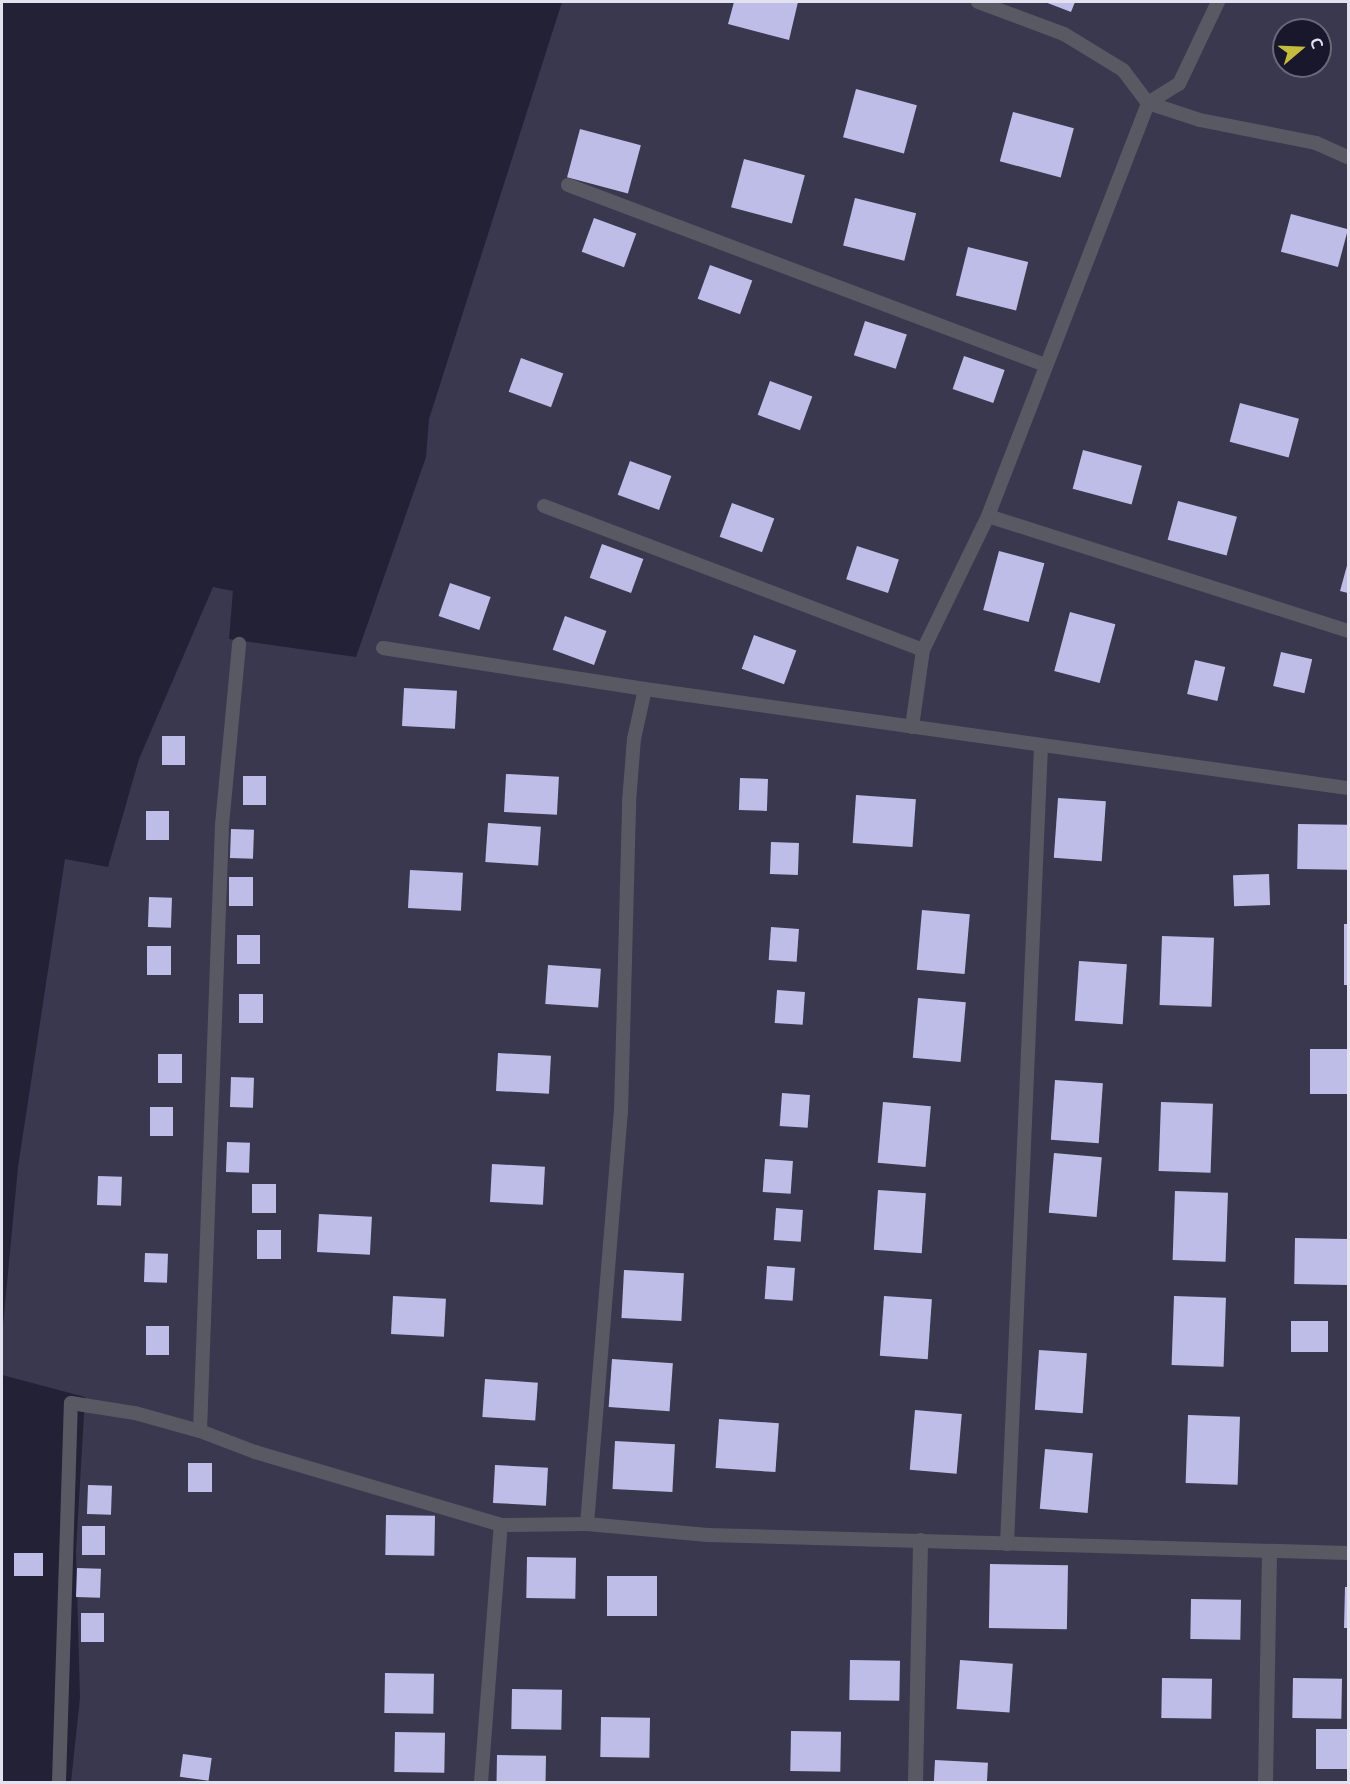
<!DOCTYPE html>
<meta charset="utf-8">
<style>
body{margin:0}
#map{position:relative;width:1350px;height:1784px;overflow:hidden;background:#222136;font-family:Ubuntu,sans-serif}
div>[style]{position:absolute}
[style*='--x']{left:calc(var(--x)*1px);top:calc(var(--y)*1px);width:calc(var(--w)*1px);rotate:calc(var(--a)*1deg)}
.green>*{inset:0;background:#39384e}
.building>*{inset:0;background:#bebde8;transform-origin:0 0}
.lane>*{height:14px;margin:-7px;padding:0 7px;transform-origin:7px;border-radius:7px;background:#595964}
.street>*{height:15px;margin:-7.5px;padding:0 7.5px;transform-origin:7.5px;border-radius:7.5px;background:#595964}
span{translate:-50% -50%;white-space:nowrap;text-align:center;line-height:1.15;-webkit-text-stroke:6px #19172c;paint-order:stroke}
.frame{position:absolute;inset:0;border:3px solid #e1e1f0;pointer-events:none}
.north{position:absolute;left:1272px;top:18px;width:60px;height:60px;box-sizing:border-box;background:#19172c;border:2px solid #69687a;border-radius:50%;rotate:71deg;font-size:16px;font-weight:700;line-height:24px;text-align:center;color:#e1e1f0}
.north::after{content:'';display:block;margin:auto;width:21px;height:27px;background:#c4bc3e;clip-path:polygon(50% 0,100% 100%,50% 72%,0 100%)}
</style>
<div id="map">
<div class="green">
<i style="clip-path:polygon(evenodd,562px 2px,1348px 2px,1348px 1782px,71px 1782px,80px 1698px,76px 1551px,85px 1397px,2px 1375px,2px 1336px,18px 1167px,65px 859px,108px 867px,139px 759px,213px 587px,233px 591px,229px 639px,356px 657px,426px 457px,429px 419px,562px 2px,1284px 30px,1320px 30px,1320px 66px,1284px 66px,1284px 30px)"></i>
</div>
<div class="building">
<i style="clip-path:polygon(734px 2px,798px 2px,789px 40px,728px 24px)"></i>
<i style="clip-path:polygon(1045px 2px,1075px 2px,1071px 12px)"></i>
<i style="left:856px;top:89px;width:63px;height:50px;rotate:15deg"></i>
<i style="left:1013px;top:112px;width:63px;height:51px;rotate:15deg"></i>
<i style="left:580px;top:129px;width:63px;height:50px;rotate:15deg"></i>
<i style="left:744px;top:159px;width:63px;height:50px;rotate:15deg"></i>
<i style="left:855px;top:198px;width:63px;height:49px;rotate:14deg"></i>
<i style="left:1291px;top:214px;width:59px;height:39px;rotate:15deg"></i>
<i style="left:594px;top:218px;width:45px;height:36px;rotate:20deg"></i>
<i style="left:968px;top:247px;width:62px;height:50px;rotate:14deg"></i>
<i style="left:710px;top:265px;width:45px;height:36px;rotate:20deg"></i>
<i style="left:865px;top:321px;width:44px;height:36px;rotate:18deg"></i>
<i style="left:964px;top:356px;width:43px;height:35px;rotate:19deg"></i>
<i style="left:521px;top:358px;width:45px;height:36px;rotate:20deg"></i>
<i style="left:770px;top:381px;width:45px;height:36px;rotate:20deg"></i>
<i style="left:1240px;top:403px;width:61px;height:40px;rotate:15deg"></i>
<i style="left:1083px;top:450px;width:61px;height:40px;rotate:15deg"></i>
<i style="left:630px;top:461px;width:44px;height:36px;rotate:20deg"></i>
<i style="left:1178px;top:501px;width:61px;height:40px;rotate:15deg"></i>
<i style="left:732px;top:503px;width:45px;height:36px;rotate:20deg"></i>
<i style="left:602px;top:544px;width:44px;height:36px;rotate:20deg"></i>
<i style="left:857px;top:546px;width:44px;height:35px;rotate:18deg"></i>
<i style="left:999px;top:551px;width:47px;height:61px;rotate:15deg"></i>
<i style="clip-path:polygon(1348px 562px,1348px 593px,1340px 591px)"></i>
<i style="left:450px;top:583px;width:43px;height:35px;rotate:19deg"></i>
<i style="left:1070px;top:612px;width:47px;height:61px;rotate:15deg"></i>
<i style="left:565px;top:616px;width:44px;height:36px;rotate:20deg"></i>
<i style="left:754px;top:635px;width:45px;height:36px;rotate:20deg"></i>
<i style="left:1281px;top:652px;width:32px;height:35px;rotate:13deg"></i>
<i style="left:1195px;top:660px;width:31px;height:35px;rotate:13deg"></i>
<i style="left:404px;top:688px;width:53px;height:38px;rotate:3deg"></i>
<i style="left:162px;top:736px;width:23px;height:29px"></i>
<i style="left:506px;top:774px;width:53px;height:38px;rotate:3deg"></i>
<i style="left:243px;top:776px;width:23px;height:29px"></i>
<i style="left:740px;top:778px;width:28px;height:32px;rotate:2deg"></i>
<i style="left:856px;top:795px;width:60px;height:48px;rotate:4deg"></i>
<i style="left:1058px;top:798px;width:48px;height:60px;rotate:4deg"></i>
<i style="left:146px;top:811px;width:23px;height:29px"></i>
<i style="left:488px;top:823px;width:53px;height:39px;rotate:4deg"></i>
<i style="left:1298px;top:824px;width:50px;height:45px;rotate:1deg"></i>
<i style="left:231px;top:829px;width:23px;height:29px;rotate:2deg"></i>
<i style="left:771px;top:842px;width:28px;height:32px;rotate:2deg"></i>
<i style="left:410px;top:870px;width:53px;height:38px;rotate:3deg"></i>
<i style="left:1269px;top:874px;width:31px;height:36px;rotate:88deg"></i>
<i style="left:229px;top:877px;width:24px;height:29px"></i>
<i style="left:149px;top:897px;width:23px;height:30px;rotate:2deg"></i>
<i style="left:922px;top:910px;width:48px;height:60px;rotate:5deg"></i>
<i style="left:1344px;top:924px;width:4px;height:61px"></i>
<i style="left:771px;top:927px;width:28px;height:33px;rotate:4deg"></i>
<i style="left:237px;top:935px;width:23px;height:29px"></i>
<i style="left:1162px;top:936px;width:52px;height:69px;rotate:2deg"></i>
<i style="left:147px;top:946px;width:24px;height:29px"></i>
<i style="left:1079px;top:961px;width:48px;height:60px;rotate:4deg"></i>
<i style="left:548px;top:965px;width:53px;height:39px;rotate:4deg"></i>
<i style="left:777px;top:990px;width:28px;height:33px;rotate:4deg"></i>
<i style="left:239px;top:994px;width:24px;height:29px"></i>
<i style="left:918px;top:998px;width:48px;height:60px;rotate:5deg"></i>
<i style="left:1310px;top:1049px;width:38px;height:45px"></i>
<i style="left:498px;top:1053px;width:53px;height:38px;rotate:3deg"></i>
<i style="left:158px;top:1054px;width:24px;height:29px"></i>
<i style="left:231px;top:1077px;width:23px;height:30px;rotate:2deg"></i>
<i style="left:1055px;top:1080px;width:48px;height:60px;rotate:4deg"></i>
<i style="left:782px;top:1093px;width:28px;height:33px;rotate:4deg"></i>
<i style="left:883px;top:1102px;width:48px;height:61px;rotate:5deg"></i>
<i style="left:1161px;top:1102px;width:52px;height:69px;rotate:2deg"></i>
<i style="left:150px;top:1107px;width:23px;height:29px"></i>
<i style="left:227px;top:1142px;width:23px;height:30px;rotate:2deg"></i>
<i style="left:1054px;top:1153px;width:48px;height:60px;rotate:5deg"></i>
<i style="left:765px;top:1159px;width:28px;height:33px;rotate:4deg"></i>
<i style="left:492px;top:1164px;width:53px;height:38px;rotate:3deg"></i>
<i style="left:98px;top:1176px;width:24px;height:29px;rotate:2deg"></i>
<i style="left:252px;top:1184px;width:24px;height:29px"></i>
<i style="left:878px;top:1190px;width:48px;height:60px;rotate:4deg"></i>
<i style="left:1175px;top:1191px;width:53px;height:69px;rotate:2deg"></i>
<i style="left:776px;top:1208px;width:27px;height:32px;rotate:4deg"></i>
<i style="left:319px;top:1214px;width:53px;height:38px;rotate:3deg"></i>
<i style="left:257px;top:1230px;width:24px;height:29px"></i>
<i style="left:1295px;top:1238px;width:53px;height:46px;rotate:1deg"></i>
<i style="left:145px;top:1253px;width:23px;height:29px;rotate:2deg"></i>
<i style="left:767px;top:1266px;width:28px;height:33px;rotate:4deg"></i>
<i style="left:624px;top:1270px;width:60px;height:48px;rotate:3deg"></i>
<i style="left:393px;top:1296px;width:53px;height:38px;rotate:3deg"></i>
<i style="left:884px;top:1296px;width:48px;height:60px;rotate:4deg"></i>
<i style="left:1174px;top:1296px;width:52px;height:69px;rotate:2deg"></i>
<i style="left:1291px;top:1321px;width:37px;height:31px"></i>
<i style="left:146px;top:1326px;width:23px;height:29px"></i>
<i style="left:1039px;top:1350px;width:48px;height:60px;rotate:4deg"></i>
<i style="left:612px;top:1359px;width:61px;height:48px;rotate:4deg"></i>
<i style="left:485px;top:1379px;width:53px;height:38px;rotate:4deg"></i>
<i style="left:915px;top:1410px;width:47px;height:60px;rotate:5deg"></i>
<i style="left:1188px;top:1415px;width:52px;height:68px;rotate:2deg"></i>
<i style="left:719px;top:1419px;width:60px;height:49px;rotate:4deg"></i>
<i style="left:615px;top:1441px;width:60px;height:48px;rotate:3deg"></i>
<i style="left:1045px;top:1449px;width:48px;height:60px;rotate:5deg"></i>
<i style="left:188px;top:1463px;width:24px;height:29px"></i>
<i style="left:495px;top:1465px;width:53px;height:38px;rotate:3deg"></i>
<i style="left:88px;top:1485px;width:24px;height:29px;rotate:2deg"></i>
<i style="left:386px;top:1515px;width:49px;height:40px;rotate:1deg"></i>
<i style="left:82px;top:1526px;width:23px;height:29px"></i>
<i style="left:43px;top:1553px;width:23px;height:29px;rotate:90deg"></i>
<i style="left:527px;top:1557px;width:49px;height:41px;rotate:1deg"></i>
<i style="left:990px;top:1564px;width:78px;height:64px;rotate:1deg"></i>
<i style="left:77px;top:1568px;width:24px;height:29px;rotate:2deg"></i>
<i style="left:607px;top:1576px;width:50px;height:40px"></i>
<i style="clip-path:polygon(1345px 1587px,1348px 1587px,1348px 1628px,1344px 1628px)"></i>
<i style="left:1191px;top:1599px;width:50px;height:40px;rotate:1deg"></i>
<i style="left:81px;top:1613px;width:23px;height:29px"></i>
<i style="left:850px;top:1660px;width:50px;height:40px;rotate:1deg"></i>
<i style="left:960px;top:1660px;width:53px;height:49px;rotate:4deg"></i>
<i style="left:385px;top:1673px;width:49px;height:40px;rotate:1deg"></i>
<i style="left:1162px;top:1678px;width:50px;height:40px;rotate:1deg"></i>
<i style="left:1293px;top:1678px;width:49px;height:40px;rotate:1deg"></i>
<i style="left:512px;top:1689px;width:50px;height:40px;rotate:1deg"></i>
<i style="left:601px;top:1717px;width:49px;height:40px;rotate:1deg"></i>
<i style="left:1316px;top:1729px;width:32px;height:40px"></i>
<i style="left:791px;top:1731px;width:50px;height:40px;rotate:1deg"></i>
<i style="left:395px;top:1732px;width:50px;height:40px;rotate:1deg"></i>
<i style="left:183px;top:1754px;width:29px;height:23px;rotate:8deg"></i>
<i style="left:497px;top:1755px;width:49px;height:27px;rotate:1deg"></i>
<i style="left:935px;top:1760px;width:53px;height:22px;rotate:3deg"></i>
</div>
<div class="lane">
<i style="--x:978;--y:2;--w:92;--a:20.4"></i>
<i style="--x:1064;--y:34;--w:69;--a:31.4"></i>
<i style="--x:1123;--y:70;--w:41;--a:52.9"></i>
<i style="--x:1148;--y:103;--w:55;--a:18.1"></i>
<i style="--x:1200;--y:120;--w:118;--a:11.2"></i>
<i style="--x:1316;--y:143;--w:35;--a:24"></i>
<i style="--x:568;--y:185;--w:510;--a:20.67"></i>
<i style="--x:544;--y:506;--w:405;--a:20.8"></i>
<i style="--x:988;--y:516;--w:378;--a:17.7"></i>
<i style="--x:383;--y:648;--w:265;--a:8.9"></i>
<i style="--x:645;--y:689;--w:710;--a:8.02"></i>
<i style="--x:912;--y:727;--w:78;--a:-81.9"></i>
<i style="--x:923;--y:650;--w:149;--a:-64.1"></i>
<i style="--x:988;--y:516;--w:443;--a:-68.8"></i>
<i style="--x:1148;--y:103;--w:36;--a:-32"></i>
<i style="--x:1179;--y:84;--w:91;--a:-64.6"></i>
<i style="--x:200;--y:1431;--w:59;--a:20.9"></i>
<i style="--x:255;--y:1452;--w:257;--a:16.5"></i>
<i style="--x:501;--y:1525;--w:86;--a:-0.7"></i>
<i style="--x:587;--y:1524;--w:121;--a:5.2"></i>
<i style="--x:707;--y:1535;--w:641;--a:1.61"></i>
<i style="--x:587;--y:1524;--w:412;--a:-85.3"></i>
<i style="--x:621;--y:1113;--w:311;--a:-88.5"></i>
<i style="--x:629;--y:802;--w:63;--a:-85.5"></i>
<i style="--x:634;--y:739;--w:51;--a:-77.6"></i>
<i style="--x:1007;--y:1544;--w:799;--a:-87.56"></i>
<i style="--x:59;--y:1782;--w:379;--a:-88.2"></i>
<i style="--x:71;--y:1403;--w:65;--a:8.9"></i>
<i style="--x:135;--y:1413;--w:67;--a:15.5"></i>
<i style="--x:200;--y:1431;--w:606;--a:-87.92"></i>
<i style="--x:222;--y:825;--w:182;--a:-84.6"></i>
<i style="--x:481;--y:1782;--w:258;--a:-85.6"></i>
</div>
<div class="street">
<i style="--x:915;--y:1782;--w:242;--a:-88.8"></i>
<i style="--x:1265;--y:1782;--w:229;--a:-89"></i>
</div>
<div class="frame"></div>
<div class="north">С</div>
</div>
